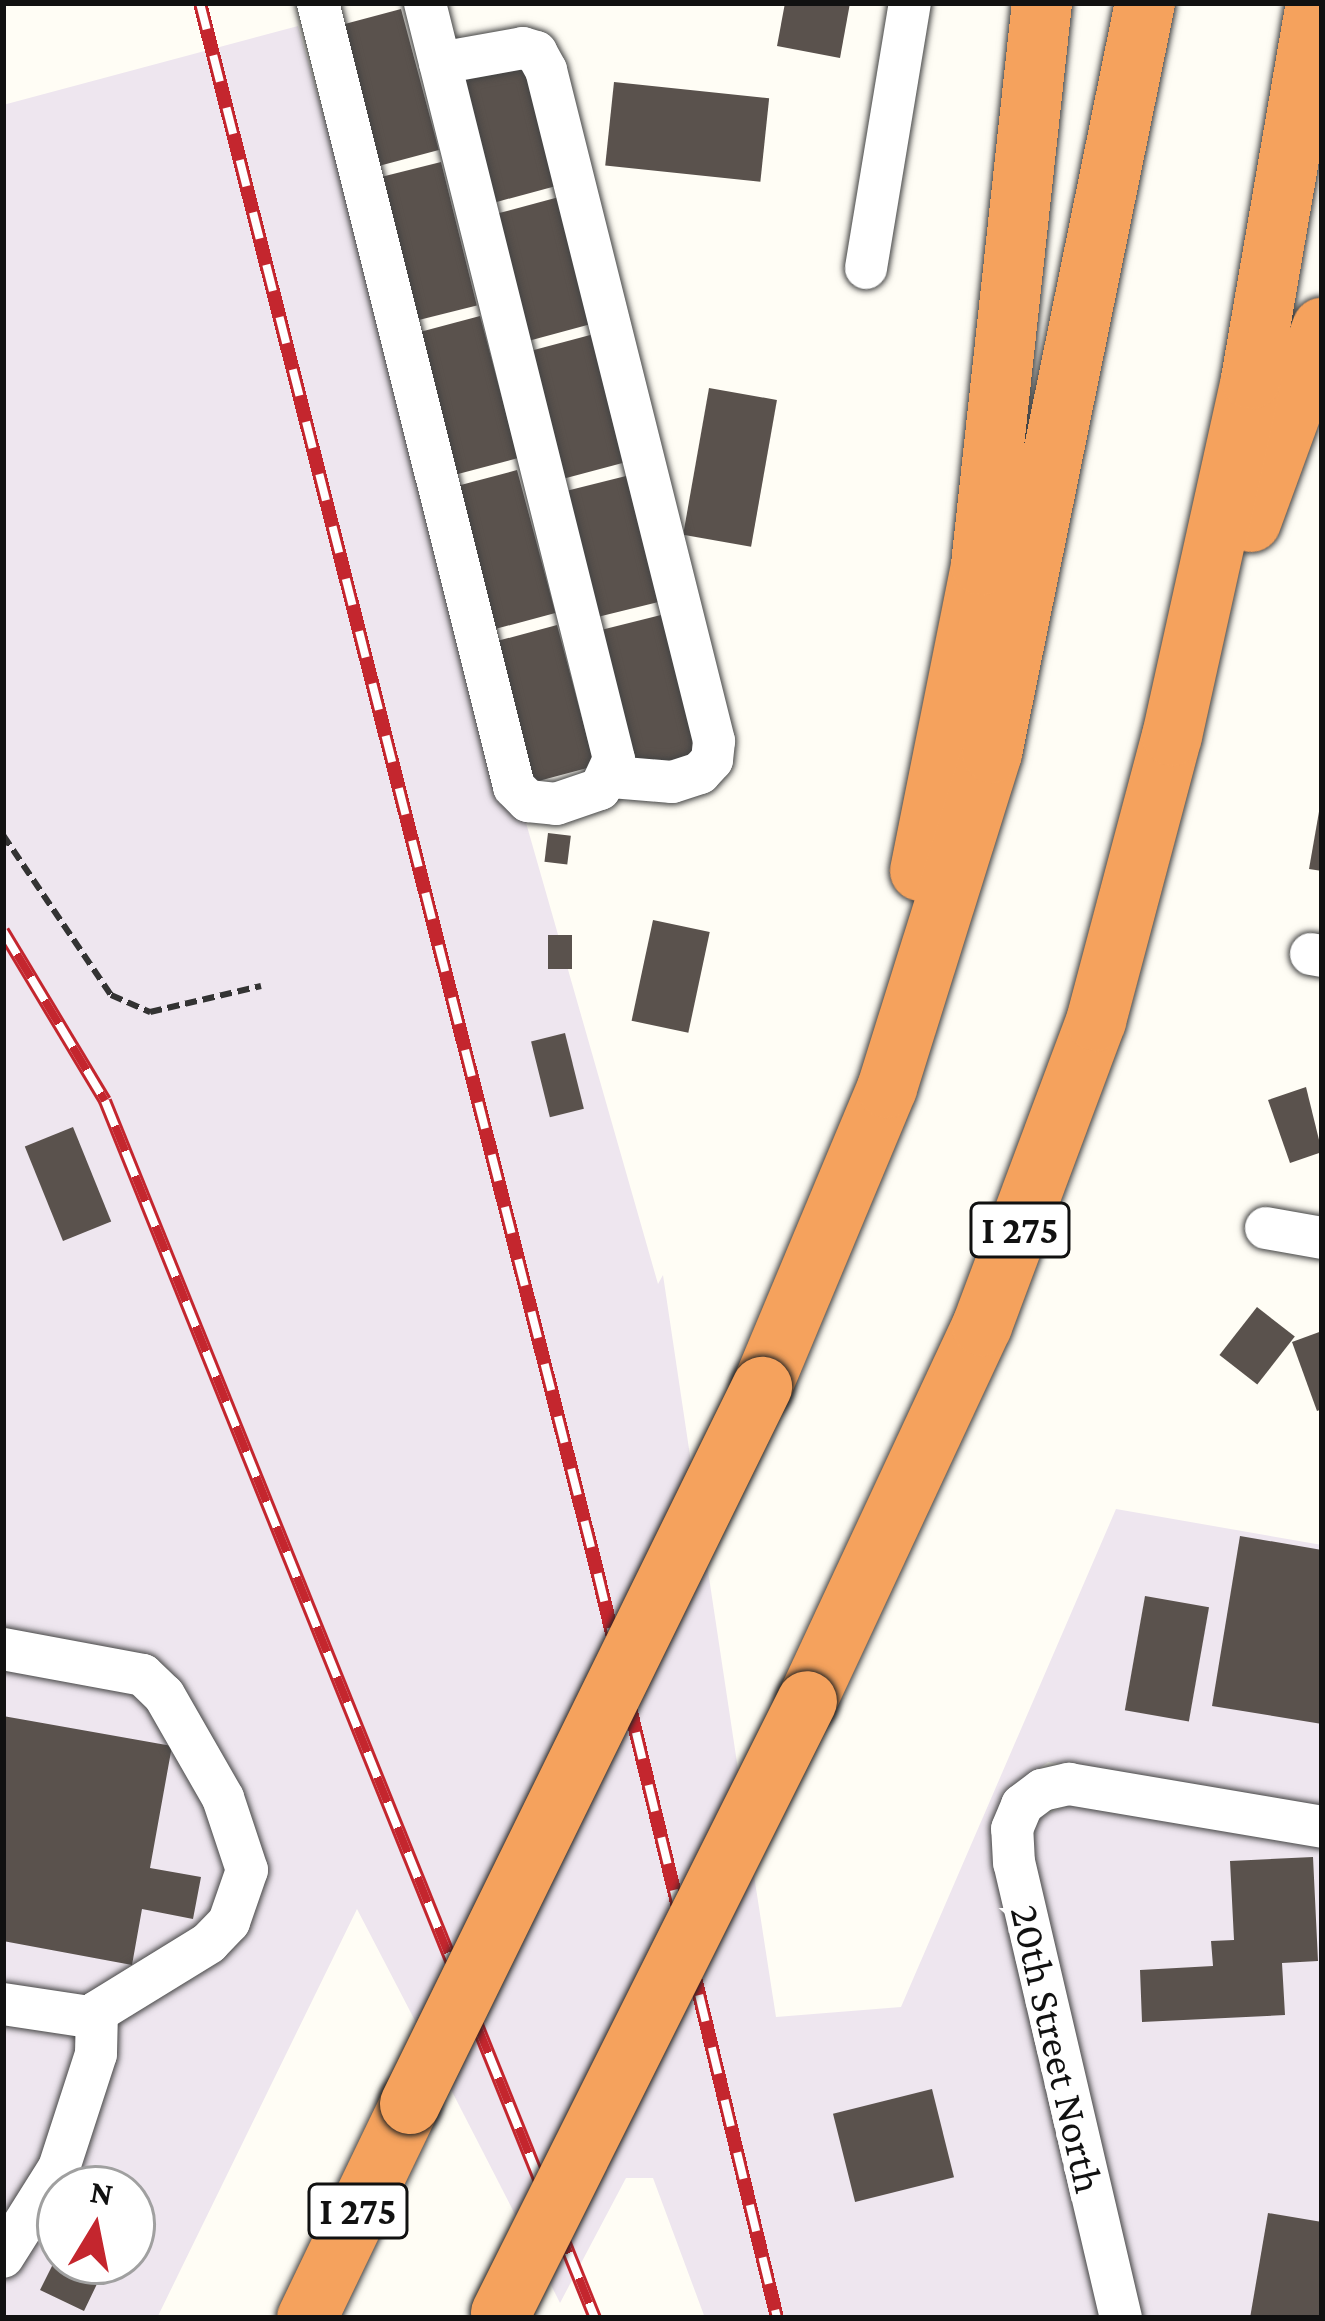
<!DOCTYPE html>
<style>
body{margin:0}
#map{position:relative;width:1325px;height:2321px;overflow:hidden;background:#fffdf5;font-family:"Crimson Pro",serif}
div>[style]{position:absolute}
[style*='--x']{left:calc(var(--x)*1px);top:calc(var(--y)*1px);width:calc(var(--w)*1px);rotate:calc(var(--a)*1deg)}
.industrial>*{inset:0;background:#eee6ef}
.building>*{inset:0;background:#5a524d;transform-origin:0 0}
.path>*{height:6px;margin-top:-3px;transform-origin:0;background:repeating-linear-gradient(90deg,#333 0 12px,transparent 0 18px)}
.roads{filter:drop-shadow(0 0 3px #444) drop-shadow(0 0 3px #444)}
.minor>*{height:42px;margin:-21px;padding:0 21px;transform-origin:21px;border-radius:21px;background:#fff}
.highway>*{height:60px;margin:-30px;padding:0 30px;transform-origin:30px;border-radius:30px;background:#f5a25d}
.rail>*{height:14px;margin-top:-7px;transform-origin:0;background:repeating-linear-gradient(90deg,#fff 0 27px,#c4262e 0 54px);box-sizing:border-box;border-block:3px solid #c4262e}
.bridges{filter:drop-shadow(0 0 3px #222) drop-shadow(0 0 3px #222)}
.highway-bridge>*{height:60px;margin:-30px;padding:0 30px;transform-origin:30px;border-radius:30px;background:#f5a25d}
span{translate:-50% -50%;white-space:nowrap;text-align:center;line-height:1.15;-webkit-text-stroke:12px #fff;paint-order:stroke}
.shield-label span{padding:3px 9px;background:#fff;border:3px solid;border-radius:9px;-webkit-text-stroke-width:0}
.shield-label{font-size:39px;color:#111;font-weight:700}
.street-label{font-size:42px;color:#111}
.frame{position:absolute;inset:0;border:6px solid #111;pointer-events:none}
.north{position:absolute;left:36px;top:2165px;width:120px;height:120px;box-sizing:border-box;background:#fff;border:3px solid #a0a0a0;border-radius:50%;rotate:10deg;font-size:33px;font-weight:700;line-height:48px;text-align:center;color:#111}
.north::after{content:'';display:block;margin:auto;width:42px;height:54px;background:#c4262e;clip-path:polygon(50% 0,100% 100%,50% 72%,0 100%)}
</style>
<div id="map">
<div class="industrial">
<i style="clip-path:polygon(evenodd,298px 26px,658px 1284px,663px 1275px,695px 1489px,423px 2036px,357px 1909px,157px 2318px,3px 2318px,3px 105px,298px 26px,60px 2189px,132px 2189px,132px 2261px,60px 2261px,60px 2189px)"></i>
<i style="clip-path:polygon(1116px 1509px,1322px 1545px,1322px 1807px,1048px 1762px,1012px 1789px,1102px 2318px,705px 2318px,653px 2178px,626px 2178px,560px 2303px,541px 2265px,753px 1869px,776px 2017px,901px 2007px)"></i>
<i style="clip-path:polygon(705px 1551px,744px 1809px,521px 2226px,444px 2076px)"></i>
<i style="clip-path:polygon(1069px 1805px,1322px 1848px,1322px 2318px,1139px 2318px,1032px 1859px,1036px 1818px)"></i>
</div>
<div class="building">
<i style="clip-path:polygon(785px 3px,850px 3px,840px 58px,777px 46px)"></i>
<i style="left:401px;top:9px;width:146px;height:67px;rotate:75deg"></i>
<i style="left:524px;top:59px;width:131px;height:68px;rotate:75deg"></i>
<i style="left:614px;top:82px;width:156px;height:84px;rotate:6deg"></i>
<i style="left:441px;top:162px;width:148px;height:68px;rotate:76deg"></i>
<i style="left:559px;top:197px;width:131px;height:68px;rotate:75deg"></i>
<i style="left:480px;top:316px;width:147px;height:69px;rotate:75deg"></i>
<i style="left:594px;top:334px;width:132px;height:68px;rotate:75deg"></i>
<i style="left:709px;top:388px;width:69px;height:149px;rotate:10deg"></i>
<i style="left:517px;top:470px;width:148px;height:67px;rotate:75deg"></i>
<i style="left:630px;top:475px;width:130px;height:68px;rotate:76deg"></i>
<i style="left:665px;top:614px;width:145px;height:68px;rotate:76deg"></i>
<i style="left:557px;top:625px;width:146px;height:67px;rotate:75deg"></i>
<i style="clip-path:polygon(1320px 806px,1322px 806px,1322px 871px,1309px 869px)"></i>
<i style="left:548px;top:833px;width:23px;height:29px;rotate:7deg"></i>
<i style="left:653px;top:920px;width:58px;height:103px;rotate:12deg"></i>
<i style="left:548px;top:935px;width:24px;height:34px"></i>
<i style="left:565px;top:1033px;width:78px;height:35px;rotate:76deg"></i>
<i style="clip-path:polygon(1306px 1087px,1322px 1152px,1290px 1163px,1268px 1100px)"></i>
<i style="left:73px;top:1127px;width:102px;height:52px;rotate:68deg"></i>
<i style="left:1257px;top:1307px;width:48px;height:61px;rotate:38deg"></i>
<i style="clip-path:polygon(1322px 1331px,1322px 1409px,1317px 1411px,1292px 1342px)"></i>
<i style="clip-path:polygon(1240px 1536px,1322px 1550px,1322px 1724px,1212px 1706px)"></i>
<i style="left:1145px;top:1596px;width:65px;height:116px;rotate:10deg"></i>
<i style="clip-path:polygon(3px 1716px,172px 1746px,150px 1868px,201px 1877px,193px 1919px,142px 1909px,132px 1965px,3px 1941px)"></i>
<i style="clip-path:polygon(1313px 1857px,1318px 1961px,1282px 1963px,1285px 2015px,1142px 2022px,1140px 1970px,1213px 1966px,1211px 1941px,1234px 1940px,1230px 1861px)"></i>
<i style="left:932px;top:2089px;width:91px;height:102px;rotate:76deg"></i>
<i style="clip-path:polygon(1268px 2213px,1322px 2222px,1322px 2318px,1250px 2318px)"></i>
<i style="clip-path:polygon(60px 2250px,60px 2261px,108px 2261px,84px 2311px,40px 2290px)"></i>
</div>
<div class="path">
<i style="--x:3;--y:835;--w:193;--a:56"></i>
<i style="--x:111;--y:995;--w:43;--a:23.6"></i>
<i style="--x:150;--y:1012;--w:114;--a:-13.2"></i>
</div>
<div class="roads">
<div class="minor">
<i style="--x:318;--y:3;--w:808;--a:75.96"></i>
<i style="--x:514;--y:787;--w:20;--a:45"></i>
<i style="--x:528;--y:801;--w:28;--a:6"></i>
<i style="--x:556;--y:804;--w:46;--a:-18.8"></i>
<i style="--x:600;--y:789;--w:33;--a:-65"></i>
<i style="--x:614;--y:759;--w:779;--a:-104.04"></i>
<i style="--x:440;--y:63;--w:84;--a:-10.2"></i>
<i style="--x:523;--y:48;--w:14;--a:17"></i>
<i style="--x:536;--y:52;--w:21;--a:61"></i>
<i style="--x:546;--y:70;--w:692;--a:75.94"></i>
<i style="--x:714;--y:741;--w:19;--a:96"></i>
<i style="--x:712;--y:760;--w:18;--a:133"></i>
<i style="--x:700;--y:773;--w:29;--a:162"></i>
<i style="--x:672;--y:782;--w:60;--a:-175.2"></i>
<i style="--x:866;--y:268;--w:269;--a:-80.6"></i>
<i style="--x:1311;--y:954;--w:11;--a:10"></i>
<i style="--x:1266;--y:1228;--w:57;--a:10.1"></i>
<i style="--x:3;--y:1649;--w:142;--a:10.5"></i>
<i style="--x:143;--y:1675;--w:29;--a:44"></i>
<i style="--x:164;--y:1695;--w:119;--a:60.2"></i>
<i style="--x:223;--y:1798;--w:76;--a:71.6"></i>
<i style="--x:247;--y:1870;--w:55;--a:109.1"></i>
<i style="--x:229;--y:1922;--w:29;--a:134"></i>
<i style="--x:209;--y:1943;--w:132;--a:148.4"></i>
<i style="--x:97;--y:2012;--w:42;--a:91.4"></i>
<i style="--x:96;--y:2054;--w:120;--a:108"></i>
<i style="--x:59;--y:2168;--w:105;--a:122.2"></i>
<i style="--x:3;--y:2004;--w:94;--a:8.6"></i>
<i style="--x:1121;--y:2318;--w:467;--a:-103.2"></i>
<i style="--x:1014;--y:1863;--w:34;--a:-93"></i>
<i style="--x:1012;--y:1829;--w:26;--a:-67"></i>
<i style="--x:1022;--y:1805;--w:25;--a:-37"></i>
<i style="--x:1042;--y:1790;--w:28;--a:-13"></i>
<i style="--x:1069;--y:1784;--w:257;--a:9.6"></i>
</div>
<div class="highway">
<i style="--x:1251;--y:522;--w:207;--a:-69.9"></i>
<i style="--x:920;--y:871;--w:312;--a:-78.7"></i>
<i style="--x:981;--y:565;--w:565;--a:-83.81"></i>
<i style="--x:762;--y:1387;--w:324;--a:-67.3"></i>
<i style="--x:887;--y:1088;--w:351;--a:-72.6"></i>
<i style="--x:992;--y:753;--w:765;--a:-78.47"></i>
<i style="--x:807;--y:1701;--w:414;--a:-65"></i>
<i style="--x:982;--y:1326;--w:326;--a:-69.5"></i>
<i style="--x:1096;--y:1021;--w:295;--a:-75.1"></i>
<i style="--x:1172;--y:736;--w:366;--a:-77.5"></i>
<i style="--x:1251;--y:379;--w:382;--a:-80.2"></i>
<i style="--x:307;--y:2318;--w:237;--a:-64.3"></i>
</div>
</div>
<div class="rail">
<i style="--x:200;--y:3;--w:1622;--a:75.79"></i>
<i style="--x:598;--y:1575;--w:764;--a:76.45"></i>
<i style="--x:3;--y:931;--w:198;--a:59"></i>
<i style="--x:105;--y:1101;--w:1312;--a:68.07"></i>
</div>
<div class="bridges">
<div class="highway-bridge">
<i style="--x:410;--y:2104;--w:799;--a:-63.85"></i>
<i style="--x:501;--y:2313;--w:684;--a:-63.43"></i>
</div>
</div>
<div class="shield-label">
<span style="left:1020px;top:1230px">I 275</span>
<span style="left:358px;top:2211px">I 275</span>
</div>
<div class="street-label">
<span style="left:1057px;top:2049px;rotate:77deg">20th Street North</span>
</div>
<div class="frame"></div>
<div class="north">N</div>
</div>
